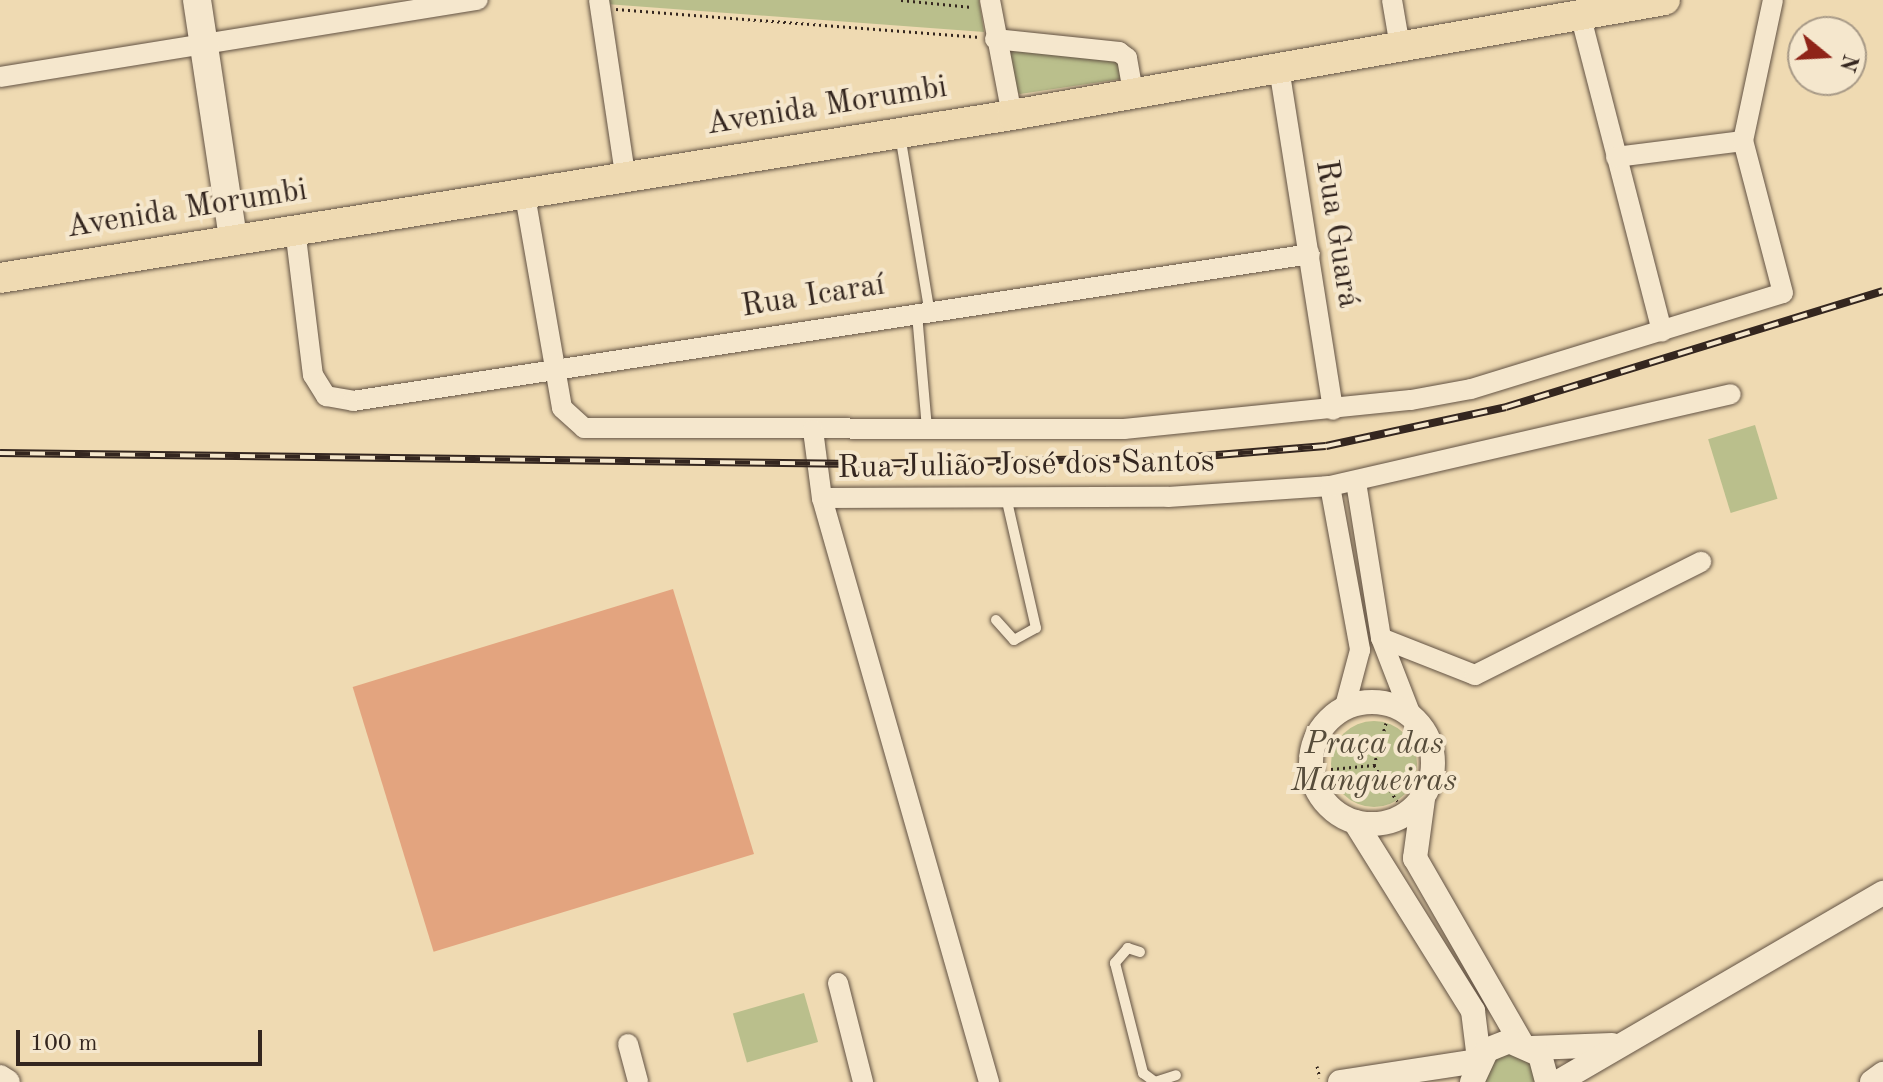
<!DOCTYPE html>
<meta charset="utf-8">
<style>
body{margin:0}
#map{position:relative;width:1883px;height:1082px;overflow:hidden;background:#efdab2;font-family:"Old Standard TT",serif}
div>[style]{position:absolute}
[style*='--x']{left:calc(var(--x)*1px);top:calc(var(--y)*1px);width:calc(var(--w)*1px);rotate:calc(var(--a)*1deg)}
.green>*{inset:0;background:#babf8c;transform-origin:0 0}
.round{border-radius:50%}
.building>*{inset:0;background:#e3a47f;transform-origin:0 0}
.path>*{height:3px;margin-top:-1.5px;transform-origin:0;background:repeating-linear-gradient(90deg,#34261f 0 2px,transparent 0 6px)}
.roads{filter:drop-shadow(0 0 2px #635344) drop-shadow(0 0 2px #635344)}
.service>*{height:10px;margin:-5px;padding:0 5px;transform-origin:5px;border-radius:5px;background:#f5e7cd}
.minor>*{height:20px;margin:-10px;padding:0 10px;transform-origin:10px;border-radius:10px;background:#f5e7cd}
.tertiary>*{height:24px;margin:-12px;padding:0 12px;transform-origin:12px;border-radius:12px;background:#f5e7cd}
.tertiary>.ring{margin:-12px;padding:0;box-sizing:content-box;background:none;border:24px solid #f5e7cd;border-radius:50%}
.secondary>*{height:28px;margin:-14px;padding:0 14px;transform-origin:14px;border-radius:14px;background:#f5e7cd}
.primary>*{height:30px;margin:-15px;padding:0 15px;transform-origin:15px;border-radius:15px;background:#efdab2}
.rail>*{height:8px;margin-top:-4px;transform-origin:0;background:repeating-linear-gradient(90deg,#f5e7cd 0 15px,#34261f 0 30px);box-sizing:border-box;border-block:2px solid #34261f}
span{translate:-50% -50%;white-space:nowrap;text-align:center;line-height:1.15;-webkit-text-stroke:8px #f5e7cd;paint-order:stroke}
.street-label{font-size:32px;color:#34261f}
.park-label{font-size:32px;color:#564c3a;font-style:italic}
.north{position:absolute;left:1787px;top:16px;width:80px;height:80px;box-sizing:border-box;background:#f5e7cd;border:2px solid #a89a87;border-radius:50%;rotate:108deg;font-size:22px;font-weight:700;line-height:32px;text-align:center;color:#34261f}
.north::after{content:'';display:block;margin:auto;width:28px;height:36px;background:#8f2418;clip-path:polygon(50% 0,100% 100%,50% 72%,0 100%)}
.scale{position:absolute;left:16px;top:1030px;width:246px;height:36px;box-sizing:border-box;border:4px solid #34261f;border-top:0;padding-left:10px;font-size:24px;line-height:28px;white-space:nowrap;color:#34261f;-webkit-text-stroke:6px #f5e7cd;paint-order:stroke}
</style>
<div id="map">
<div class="green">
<i style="clip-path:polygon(606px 0,979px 0,984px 32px,606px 4px)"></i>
<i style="clip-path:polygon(1006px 44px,1118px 62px,1121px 79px,1020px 94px,1011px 87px)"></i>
<i style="left:1755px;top:425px;width:77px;height:49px;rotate:73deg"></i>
<i class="round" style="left:1331px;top:721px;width:86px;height:86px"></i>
<i style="left:804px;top:993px;width:51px;height:74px;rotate:74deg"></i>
<i style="clip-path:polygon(1504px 1051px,1533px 1062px,1538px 1082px,1482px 1082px,1486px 1064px)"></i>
</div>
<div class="building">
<i style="left:673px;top:589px;width:277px;height:335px;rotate:73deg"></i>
</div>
<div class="path">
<i style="--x:901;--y:0;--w:71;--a:5.6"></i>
<i style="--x:616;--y:9;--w:365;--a:4.4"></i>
<i style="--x:1386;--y:723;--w:44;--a:105.9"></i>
<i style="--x:1374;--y:765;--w:43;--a:57.4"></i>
<i style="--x:1331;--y:769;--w:43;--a:-5.3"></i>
<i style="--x:1317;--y:1066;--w:12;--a:76"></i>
</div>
<div class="roads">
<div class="service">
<i style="--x:900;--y:135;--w:176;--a:80.5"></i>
<i style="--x:917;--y:314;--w:115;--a:85"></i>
<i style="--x:996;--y:620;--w:27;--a:48"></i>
<i style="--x:1014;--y:640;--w:25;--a:-29"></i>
<i style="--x:1036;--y:628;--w:134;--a:-102.9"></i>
<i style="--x:1140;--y:952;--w:13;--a:-162"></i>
<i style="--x:1128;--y:948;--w:20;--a:131"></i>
<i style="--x:1115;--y:963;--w:114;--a:75.7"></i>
<i style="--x:1143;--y:1073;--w:15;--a:37"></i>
<i style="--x:1155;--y:1082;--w:22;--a:-18"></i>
</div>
<div class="minor">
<i style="--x:599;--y:0;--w:176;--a:81.5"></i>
<i style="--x:990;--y:0;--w:117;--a:79.2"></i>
<i style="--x:1392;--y:0;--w:48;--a:80.3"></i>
<i style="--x:1580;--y:14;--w:328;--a:75.5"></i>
<i style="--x:995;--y:39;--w:125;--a:6"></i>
<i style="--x:1119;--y:52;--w:10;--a:37"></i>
<i style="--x:1127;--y:58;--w:34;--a:80"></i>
<i style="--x:1279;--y:68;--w:346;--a:81"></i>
<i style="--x:0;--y:77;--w:484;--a:-9.2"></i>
<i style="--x:1616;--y:157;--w:128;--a:-7.2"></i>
<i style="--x:524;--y:190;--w:221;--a:80.1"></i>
<i style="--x:562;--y:408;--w:30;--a:42"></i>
<i style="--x:584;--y:428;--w:540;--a:0.11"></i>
<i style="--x:1124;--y:429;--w:288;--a:-5.8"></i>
<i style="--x:1411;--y:400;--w:61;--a:-10.4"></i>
<i style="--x:1471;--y:389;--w:326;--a:-17.1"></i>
<i style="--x:1783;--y:293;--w:157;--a:-104.7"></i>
<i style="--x:1743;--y:141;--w:144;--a:-78"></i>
<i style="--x:295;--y:229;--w:147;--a:83"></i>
<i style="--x:313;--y:375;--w:25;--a:58"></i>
<i style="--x:326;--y:396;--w:27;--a:10"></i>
<i style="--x:353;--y:401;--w:968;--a:-8.73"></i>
<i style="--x:813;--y:430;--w:69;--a:82.5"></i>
<i style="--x:1356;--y:482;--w:158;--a:80.9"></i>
<i style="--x:1381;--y:638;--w:86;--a:68.8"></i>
<i style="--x:1330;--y:486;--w:167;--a:79.6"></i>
<i style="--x:1360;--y:650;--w:62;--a:104.9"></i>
<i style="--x:1381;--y:638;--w:101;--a:21.5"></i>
<i style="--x:1475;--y:675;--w:253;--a:-26.6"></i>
<i style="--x:838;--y:983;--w:102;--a:75.8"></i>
<i style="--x:628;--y:1044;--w:39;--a:75"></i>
<i style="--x:989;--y:1082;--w:607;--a:-105.96"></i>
<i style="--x:822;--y:498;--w:346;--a:-0.2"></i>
<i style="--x:1168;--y:497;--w:162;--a:-3.9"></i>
<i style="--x:1330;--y:486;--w:411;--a:-12.9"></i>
</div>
<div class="tertiary">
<i class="ring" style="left:1311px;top:702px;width:98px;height:98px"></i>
<i style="--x:1423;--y:799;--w:60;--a:97.7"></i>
<i style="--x:1415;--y:858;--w:212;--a:60.1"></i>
<i style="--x:1355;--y:822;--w:223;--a:58"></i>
<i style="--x:1473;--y:1011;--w:48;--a:82.9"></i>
<i style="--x:1532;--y:1048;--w:80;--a:-2.1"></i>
<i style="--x:0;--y:1077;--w:9;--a:32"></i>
<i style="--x:1340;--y:1082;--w:140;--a:-8.7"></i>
<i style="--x:1472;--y:1082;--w:35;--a:-65"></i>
<i style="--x:1487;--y:1050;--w:24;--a:-22"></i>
<i style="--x:1509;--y:1041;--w:34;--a:24"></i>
<i style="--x:1540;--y:1055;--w:28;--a:75"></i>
<i style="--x:1558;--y:1082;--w:376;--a:-30.2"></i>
<i style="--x:1872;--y:1082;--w:14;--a:-36"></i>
</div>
<div class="secondary">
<i style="--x:197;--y:0;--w:242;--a:81.4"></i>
</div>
<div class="primary">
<i style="--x:0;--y:278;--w:1025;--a:-9.15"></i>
<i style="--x:1012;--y:115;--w:663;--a:-9.99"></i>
</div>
</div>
<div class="rail">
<i style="--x:0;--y:453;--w:861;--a:0.73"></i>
<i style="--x:861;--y:464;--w:332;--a:-1.2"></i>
<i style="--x:1193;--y:457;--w:133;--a:-4.7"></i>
<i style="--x:1326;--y:446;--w:184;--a:-12.2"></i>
<i style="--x:1506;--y:407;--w:394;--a:-17.1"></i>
</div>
<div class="street-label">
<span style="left:827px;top:107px;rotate:-9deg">Avenida Morumbi</span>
<span style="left:187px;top:210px;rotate:-9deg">Avenida Morumbi</span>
<span style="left:1336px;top:234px;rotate:81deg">Rua Guará</span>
<span style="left:813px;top:297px;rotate:-9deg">Rua Icaraí</span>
<span style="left:1026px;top:466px;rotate:-1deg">Rua Julião José dos Santos</span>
</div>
<div class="park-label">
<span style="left:1374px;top:764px">Praça das<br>Mangueiras</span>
</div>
<div class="north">N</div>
<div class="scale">100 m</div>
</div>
